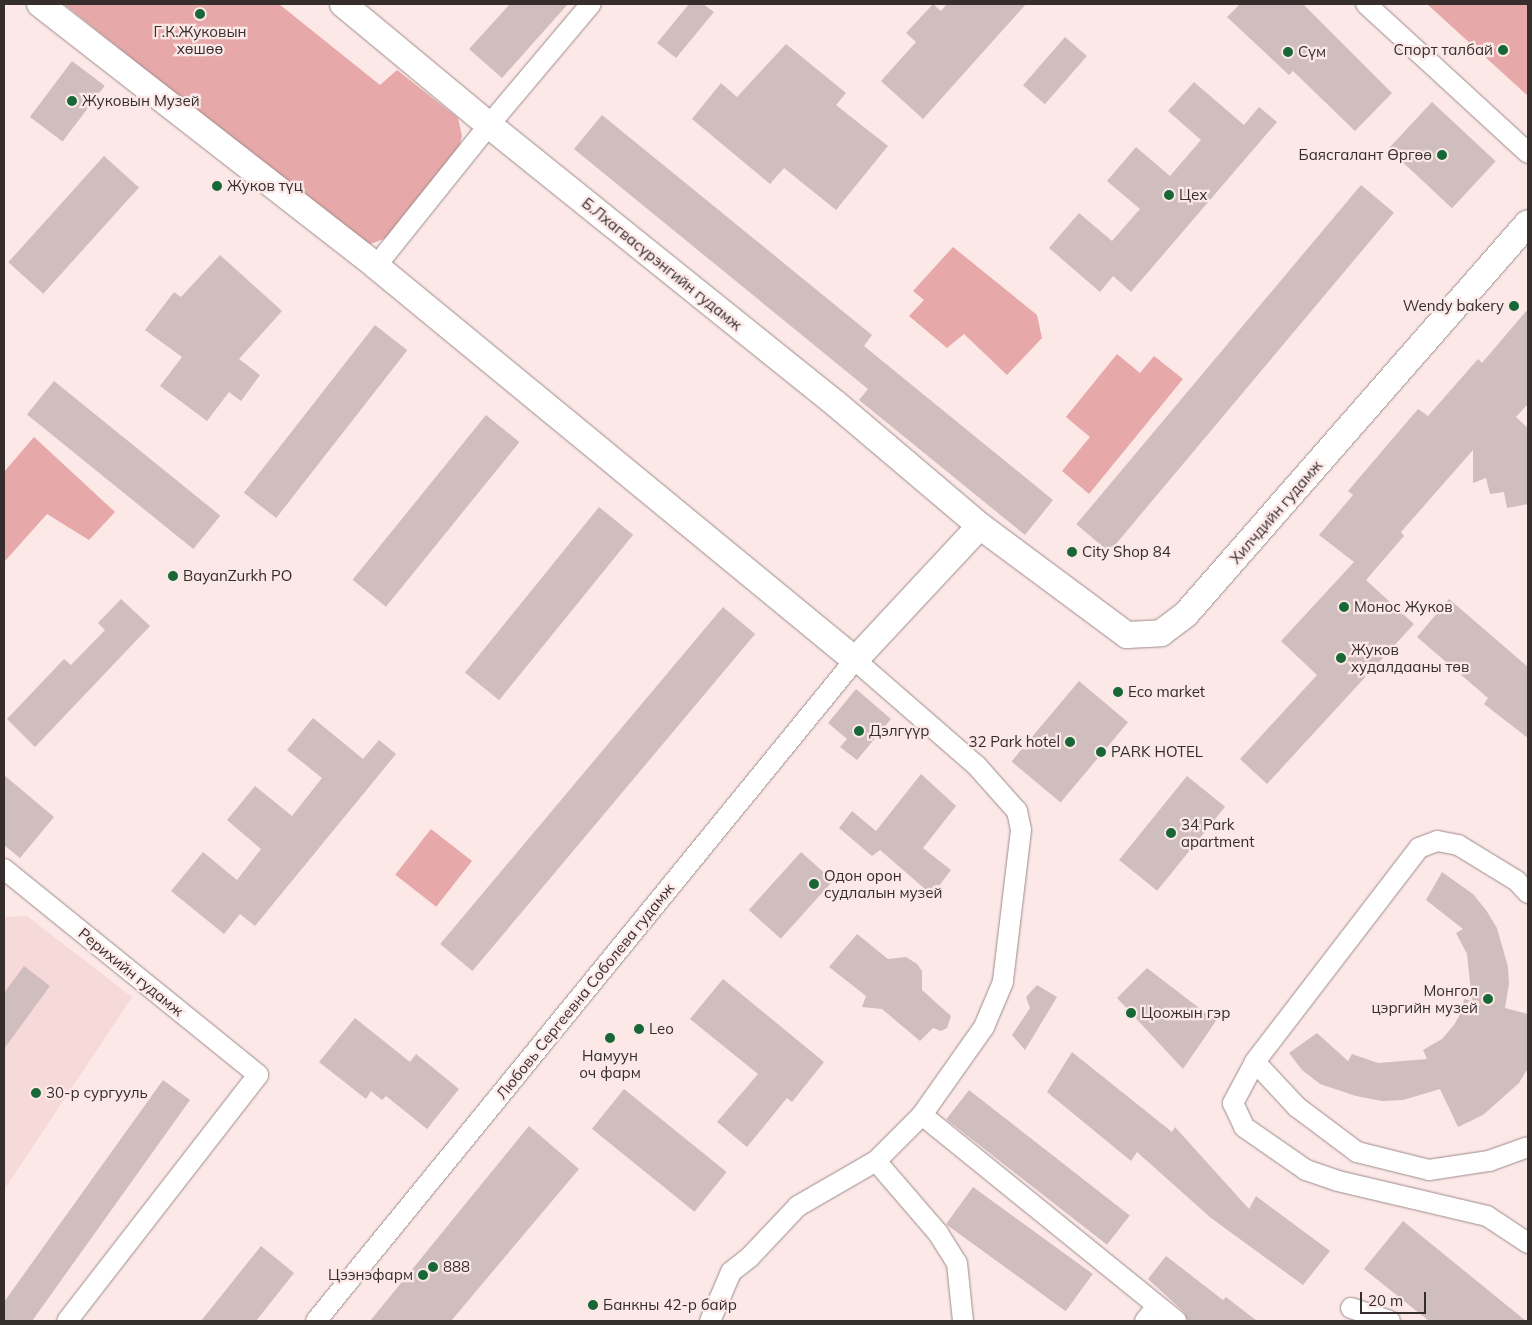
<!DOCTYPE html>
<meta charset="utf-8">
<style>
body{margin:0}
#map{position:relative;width:1532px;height:1325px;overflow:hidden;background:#fbe8e7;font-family:Mulish,sans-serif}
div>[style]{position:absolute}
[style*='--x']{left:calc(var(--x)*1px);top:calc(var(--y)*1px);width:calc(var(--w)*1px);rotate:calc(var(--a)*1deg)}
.built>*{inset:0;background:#f6dada}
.green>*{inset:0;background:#e6a8a8;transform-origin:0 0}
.building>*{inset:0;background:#d0bdbd;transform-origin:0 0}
.roads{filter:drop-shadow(0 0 1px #9d8b8b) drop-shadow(0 0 1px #9d8b8b)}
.minor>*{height:20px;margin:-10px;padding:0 10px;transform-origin:10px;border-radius:10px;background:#fff}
.tertiary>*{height:26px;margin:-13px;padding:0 13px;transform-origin:13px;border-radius:13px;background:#fff}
.dots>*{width:14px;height:14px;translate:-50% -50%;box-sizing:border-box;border:2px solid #fbe8e7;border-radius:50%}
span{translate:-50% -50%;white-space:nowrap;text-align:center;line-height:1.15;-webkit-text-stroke:4.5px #fbe8e7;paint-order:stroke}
.poi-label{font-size:15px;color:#352e2d}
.right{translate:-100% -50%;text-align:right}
.left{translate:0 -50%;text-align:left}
.street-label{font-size:15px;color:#352e2d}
.frame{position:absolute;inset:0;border:5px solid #352e2d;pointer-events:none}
.scale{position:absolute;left:1360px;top:1292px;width:66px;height:22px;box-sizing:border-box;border:2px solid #352e2d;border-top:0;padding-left:6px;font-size:15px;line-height:18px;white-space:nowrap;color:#352e2d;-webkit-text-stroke:4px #fbe8e7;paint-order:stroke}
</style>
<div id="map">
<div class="built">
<i style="clip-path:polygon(27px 916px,132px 997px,4px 1190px,4px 917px)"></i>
</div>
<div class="green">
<i style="clip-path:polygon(64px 4px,279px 4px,380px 85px,397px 70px,458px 118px,462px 136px,459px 148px,386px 238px,368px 245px,359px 242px)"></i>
<i style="clip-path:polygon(1427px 4px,1528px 4px,1528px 96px)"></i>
<i style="clip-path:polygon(953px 247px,1037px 315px,1042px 338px,1007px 375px,964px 334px,947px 348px,909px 316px,924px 300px,913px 291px)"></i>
<i style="clip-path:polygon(1117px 354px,1140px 373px,1154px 356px,1183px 379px,1089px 494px,1062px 471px,1090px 437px,1066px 417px)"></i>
<i style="clip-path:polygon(34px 437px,115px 512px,89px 540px,47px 514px,4px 562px,4px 472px)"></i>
<i style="left:431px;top:829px;width:52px;height:58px;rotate:38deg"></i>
</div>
<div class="building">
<i style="clip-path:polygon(510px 4px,568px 4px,502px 78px,469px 49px)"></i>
<i style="clip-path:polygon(689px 4px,703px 4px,714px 12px,676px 58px,657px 43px)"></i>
<i style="clip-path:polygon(933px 4px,941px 11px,947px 4px,1026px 4px,923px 119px,881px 81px,916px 42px,906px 33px)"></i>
<i style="clip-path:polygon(1240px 4px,1303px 4px,1392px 93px,1355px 131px,1293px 71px,1289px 75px,1227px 17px)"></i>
<i style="left:1065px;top:37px;width:29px;height:64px;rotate:41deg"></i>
<i style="clip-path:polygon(786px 44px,846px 93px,836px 105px,888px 146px,836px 210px,784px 168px,770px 184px,692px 119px,721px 83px,737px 97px)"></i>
<i style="left:72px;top:61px;width:41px;height:70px;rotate:37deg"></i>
<i style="clip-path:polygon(1194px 82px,1244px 125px,1259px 107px,1277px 122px,1131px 292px,1113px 276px,1100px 292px,1049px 248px,1079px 213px,1112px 241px,1140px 209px,1107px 181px,1136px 147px,1170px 176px,1201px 140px,1168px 111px)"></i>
<i style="left:1432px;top:102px;width:87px;height:64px;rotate:43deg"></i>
<i style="clip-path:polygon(602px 115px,872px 335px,864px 346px,1053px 500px,1025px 535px,859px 400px,868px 389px,574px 149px)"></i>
<i style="left:104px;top:156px;width:47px;height:143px;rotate:42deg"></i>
<i style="left:1361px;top:185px;width:43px;height:443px;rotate:40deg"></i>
<i style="clip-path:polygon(220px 255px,282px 311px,239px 359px,260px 375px,241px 401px,229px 392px,207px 421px,160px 386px,182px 357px,145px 330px,174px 292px,181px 297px)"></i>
<i style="clip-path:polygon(1528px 309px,1528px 404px,1516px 417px,1528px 428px,1528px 504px,1507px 508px,1504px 492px,1490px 494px,1486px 478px,1473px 483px,1473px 450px,1401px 532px,1404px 536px,1366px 580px,1414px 624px,1267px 784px,1240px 759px,1317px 675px,1281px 641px,1354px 562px,1319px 535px,1353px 495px,1348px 491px,1418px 409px,1428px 416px,1478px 359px,1482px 363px)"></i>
<i style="left:375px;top:325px;width:41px;height:213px;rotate:38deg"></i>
<i style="left:54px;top:381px;width:214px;height:43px;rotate:39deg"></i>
<i style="left:486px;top:415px;width:43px;height:212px;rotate:39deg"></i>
<i style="left:599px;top:507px;width:44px;height:213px;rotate:39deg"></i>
<i style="clip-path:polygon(121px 599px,150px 626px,35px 747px,7px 719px,64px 659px,71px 665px,105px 630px,98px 623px)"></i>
<i style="clip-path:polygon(1449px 599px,1528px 667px,1528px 738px,1484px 704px,1488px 698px,1417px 637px)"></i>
<i style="left:723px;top:607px;width:42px;height:440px;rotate:40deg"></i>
<i style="left:1079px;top:681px;width:64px;height:105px;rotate:40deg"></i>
<i style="clip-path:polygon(856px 689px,891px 719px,857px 760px,840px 747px,847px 739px,828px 723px)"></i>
<i style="clip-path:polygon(313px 718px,363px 759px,379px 740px,396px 754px,255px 926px,240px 914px,224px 934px,171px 891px,203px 852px,237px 880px,261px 849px,227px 820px,255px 786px,292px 816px,322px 778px,287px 750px)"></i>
<i style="clip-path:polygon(921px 774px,956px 806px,923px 848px,951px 870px,932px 895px,880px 850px,872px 856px,839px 828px,852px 811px,876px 831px)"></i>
<i style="clip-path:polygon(4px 775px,54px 817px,20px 858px,4px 845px)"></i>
<i style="left:1187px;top:776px;width:49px;height:108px;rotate:39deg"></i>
<i style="left:801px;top:852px;width:43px;height:78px;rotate:42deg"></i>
<i style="clip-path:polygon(1442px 872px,1473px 894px,1486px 910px,1497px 928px,1508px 967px,1509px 984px,1505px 1008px,1528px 1014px,1528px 1068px,1519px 1083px,1483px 1115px,1458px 1127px,1440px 1089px,1403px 1100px,1382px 1101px,1356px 1096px,1320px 1084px,1302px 1070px,1289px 1053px,1317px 1033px,1348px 1061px,1352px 1054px,1378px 1063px,1427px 1059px,1423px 1050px,1442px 1039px,1454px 1025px,1462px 1011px,1464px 999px,1472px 1001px,1467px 954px,1456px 933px,1463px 929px,1426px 900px)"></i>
<i style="clip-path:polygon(857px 934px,888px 959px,906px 957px,917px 964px,922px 971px,922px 990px,951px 1016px,947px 1028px,941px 1031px,933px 1028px,920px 1041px,882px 1009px,862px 1007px,866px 996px,829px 967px)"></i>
<i style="clip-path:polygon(24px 966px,50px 986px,4px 1049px,4px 993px)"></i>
<i style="clip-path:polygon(1147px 968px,1216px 1021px,1183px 1069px,1117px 998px)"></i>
<i style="clip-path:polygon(723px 979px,824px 1062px,792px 1102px,787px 1098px,747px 1147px,717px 1122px,758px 1074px,690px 1019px)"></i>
<i style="clip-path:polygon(1037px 985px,1057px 997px,1025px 1050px,1012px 1035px,1030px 1008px,1026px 997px)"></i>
<i style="clip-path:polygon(355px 1018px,410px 1062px,416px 1054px,459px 1089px,427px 1129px,386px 1096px,382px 1100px,371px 1091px,366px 1099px,319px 1062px)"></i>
<i style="clip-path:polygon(1072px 1052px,1172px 1132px,1175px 1127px,1249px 1209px,1256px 1196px,1330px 1251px,1303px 1285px,1211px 1218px,1137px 1152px,1131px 1161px,1047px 1092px)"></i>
<i style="clip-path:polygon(163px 1080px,190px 1100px,32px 1321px,4px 1321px,4px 1302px)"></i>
<i style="left:624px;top:1089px;width:132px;height:51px;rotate:39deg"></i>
<i style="left:969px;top:1090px;width:204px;height:37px;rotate:38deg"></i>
<i style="clip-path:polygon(529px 1126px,579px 1169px,451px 1321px,370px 1321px)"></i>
<i style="left:973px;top:1187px;width:148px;height:46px;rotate:36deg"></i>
<i style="clip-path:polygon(1403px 1221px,1526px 1321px,1429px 1321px,1364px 1269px)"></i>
<i style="clip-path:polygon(261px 1246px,294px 1273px,256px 1321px,201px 1321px)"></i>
<i style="clip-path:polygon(1166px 1256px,1223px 1300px,1226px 1297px,1257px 1321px,1188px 1321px,1184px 1312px,1148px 1279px)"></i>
</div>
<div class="roads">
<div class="minor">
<i style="--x:1366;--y:4;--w:220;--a:42.6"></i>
<i style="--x:376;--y:266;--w:181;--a:-51.3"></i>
<i style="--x:489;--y:125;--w:158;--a:-49.9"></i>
<i style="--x:4;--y:869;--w:327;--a:39"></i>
<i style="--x:258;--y:1075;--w:311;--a:127.8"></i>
<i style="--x:1528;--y:893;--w:16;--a:-133"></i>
<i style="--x:1517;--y:881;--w:69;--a:-148.6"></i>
<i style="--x:1458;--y:845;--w:21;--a:-169"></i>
<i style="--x:1437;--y:841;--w:19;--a:159"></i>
<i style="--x:1419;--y:848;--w:270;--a:127.5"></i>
<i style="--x:1255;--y:1062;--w:62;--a:47"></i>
<i style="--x:1297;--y:1107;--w:75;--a:36.9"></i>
<i style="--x:1357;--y:1152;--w:74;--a:14"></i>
<i style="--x:1429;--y:1170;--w:61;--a:-8.5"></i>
<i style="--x:1489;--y:1161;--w:41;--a:-19.7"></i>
<i style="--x:1255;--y:1062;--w:47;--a:118.2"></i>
<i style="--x:1233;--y:1103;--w:26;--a:65"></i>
<i style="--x:1244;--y:1127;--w:75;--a:34.7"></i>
<i style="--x:1306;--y:1170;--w:34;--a:19"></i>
<i style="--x:1338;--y:1181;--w:153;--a:13.2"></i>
<i style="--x:1487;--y:1216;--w:49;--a:33.4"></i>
<i style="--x:922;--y:1115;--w:327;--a:39"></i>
<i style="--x:876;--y:1161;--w:95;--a:49.3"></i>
<i style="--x:938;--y:1233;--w:36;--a:58"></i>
<i style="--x:957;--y:1263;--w:58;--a:84.1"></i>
<i style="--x:1351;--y:1308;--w:41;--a:18.4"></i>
<i style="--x:316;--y:1321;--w:853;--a:-50.81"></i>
<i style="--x:855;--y:660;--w:160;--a:41"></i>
<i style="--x:976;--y:765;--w:62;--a:48.3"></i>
<i style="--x:1017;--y:811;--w:19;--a:78"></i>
<i style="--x:1021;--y:830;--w:153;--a:96.8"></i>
<i style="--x:1003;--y:982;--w:49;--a:112.9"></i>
<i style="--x:984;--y:1027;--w:108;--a:125.2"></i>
<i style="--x:922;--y:1115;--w:65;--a:135"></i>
<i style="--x:876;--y:1161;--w:90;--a:150"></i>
<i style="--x:798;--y:1206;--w:70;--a:133.3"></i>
<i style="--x:750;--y:1257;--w:24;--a:142"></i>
<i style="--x:731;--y:1272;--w:53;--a:113.2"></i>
<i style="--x:1145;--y:1321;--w:19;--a:-51"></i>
</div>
<div class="tertiary">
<i style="--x:40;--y:4;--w:426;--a:37.9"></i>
<i style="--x:376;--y:266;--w:620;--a:39.44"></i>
<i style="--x:855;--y:660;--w:183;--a:-47"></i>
<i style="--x:343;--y:4;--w:190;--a:39.7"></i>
<i style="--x:489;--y:125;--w:444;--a:38.8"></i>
<i style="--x:835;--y:403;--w:190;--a:40.3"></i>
<i style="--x:980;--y:526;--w:183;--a:36.6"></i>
<i style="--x:1127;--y:635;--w:34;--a:-3"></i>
<i style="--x:1161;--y:633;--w:31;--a:-37"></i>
<i style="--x:1186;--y:614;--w:519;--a:-48.82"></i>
</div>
</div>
<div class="dots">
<i style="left:200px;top:14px;background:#176737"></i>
<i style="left:1503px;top:50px;background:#176737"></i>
<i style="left:1288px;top:52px;background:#176737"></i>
<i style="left:72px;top:101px;background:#176737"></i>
<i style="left:1442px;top:155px;background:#176737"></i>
<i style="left:217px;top:186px;background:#176737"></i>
<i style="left:1169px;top:195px;background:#176737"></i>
<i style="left:1514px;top:306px;background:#176737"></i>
<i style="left:1072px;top:552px;background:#176737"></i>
<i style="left:173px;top:576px;background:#176737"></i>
<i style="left:1344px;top:607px;background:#176737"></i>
<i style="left:1341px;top:658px;background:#176737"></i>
<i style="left:1118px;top:692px;background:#176737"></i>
<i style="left:859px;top:731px;background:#176737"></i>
<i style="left:1070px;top:742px;background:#176737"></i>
<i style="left:1101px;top:752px;background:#176737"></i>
<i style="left:1171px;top:833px;background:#176737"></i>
<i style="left:814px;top:884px;background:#176737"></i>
<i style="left:1488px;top:999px;background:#176737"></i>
<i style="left:1131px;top:1013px;background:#176737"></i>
<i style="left:639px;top:1029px;background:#176737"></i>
<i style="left:610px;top:1038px;background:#176737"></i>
<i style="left:36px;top:1093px;background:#176737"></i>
<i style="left:433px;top:1267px;background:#176737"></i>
<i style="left:423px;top:1275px;background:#176737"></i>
<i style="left:593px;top:1305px;background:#176737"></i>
</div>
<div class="poi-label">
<span style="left:200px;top:40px">Г.К.Жуковын<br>хөшөө</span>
<span class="right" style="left:1493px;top:50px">Спорт талбай</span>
<span class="left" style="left:1298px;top:52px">Сүм</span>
<span class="left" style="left:82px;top:101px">Жуковын Музей</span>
<span class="right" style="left:1432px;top:155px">Баясгалант Өргөө</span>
<span class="left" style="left:227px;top:186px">Жуков түц</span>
<span class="left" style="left:1179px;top:195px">Цех</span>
<span class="right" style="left:1504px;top:306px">Wendy bakery</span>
<span class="left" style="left:1082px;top:552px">City Shop 84</span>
<span class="left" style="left:183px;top:576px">BayanZurkh PO</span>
<span class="left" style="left:1354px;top:607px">Монос Жуков</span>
<span class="left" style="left:1351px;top:658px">Жуков<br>худалдааны төв</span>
<span class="left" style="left:1128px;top:692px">Eco market</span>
<span class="left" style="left:869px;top:731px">Дэлгүүр</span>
<span class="right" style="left:1060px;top:742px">32 Park hotel</span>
<span class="left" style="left:1111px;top:752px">PARK HOTEL</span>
<span class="left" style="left:1181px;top:833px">34 Park<br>apartment</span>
<span class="left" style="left:824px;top:884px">Одон орон<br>судлалын музей</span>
<span class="right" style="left:1478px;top:999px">Монгол<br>цэргийн музей</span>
<span class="left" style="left:1141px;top:1013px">Цоожын гэр</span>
<span class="left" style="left:649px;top:1029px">Leo</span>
<span style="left:610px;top:1064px">Намуун<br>оч фарм</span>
<span class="left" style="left:46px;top:1093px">30-р сургууль</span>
<span class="left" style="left:443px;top:1267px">888</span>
<span class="right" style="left:413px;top:1275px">Цээнэфарм</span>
<span class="left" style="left:603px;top:1305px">Банкны 42-р байр</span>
</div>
<div class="street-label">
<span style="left:662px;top:264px;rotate:39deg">Б.Лхагвасүрэнгийн гудамж</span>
<span style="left:1276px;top:512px;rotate:-49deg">Хилчдийн гудамж</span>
<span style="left:131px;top:972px;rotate:39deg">Рерихийн гудамж</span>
<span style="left:585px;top:991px;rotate:-51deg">Любовь Сергеевна Соболева гудамж</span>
</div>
<div class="frame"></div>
<div class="scale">20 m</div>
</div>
